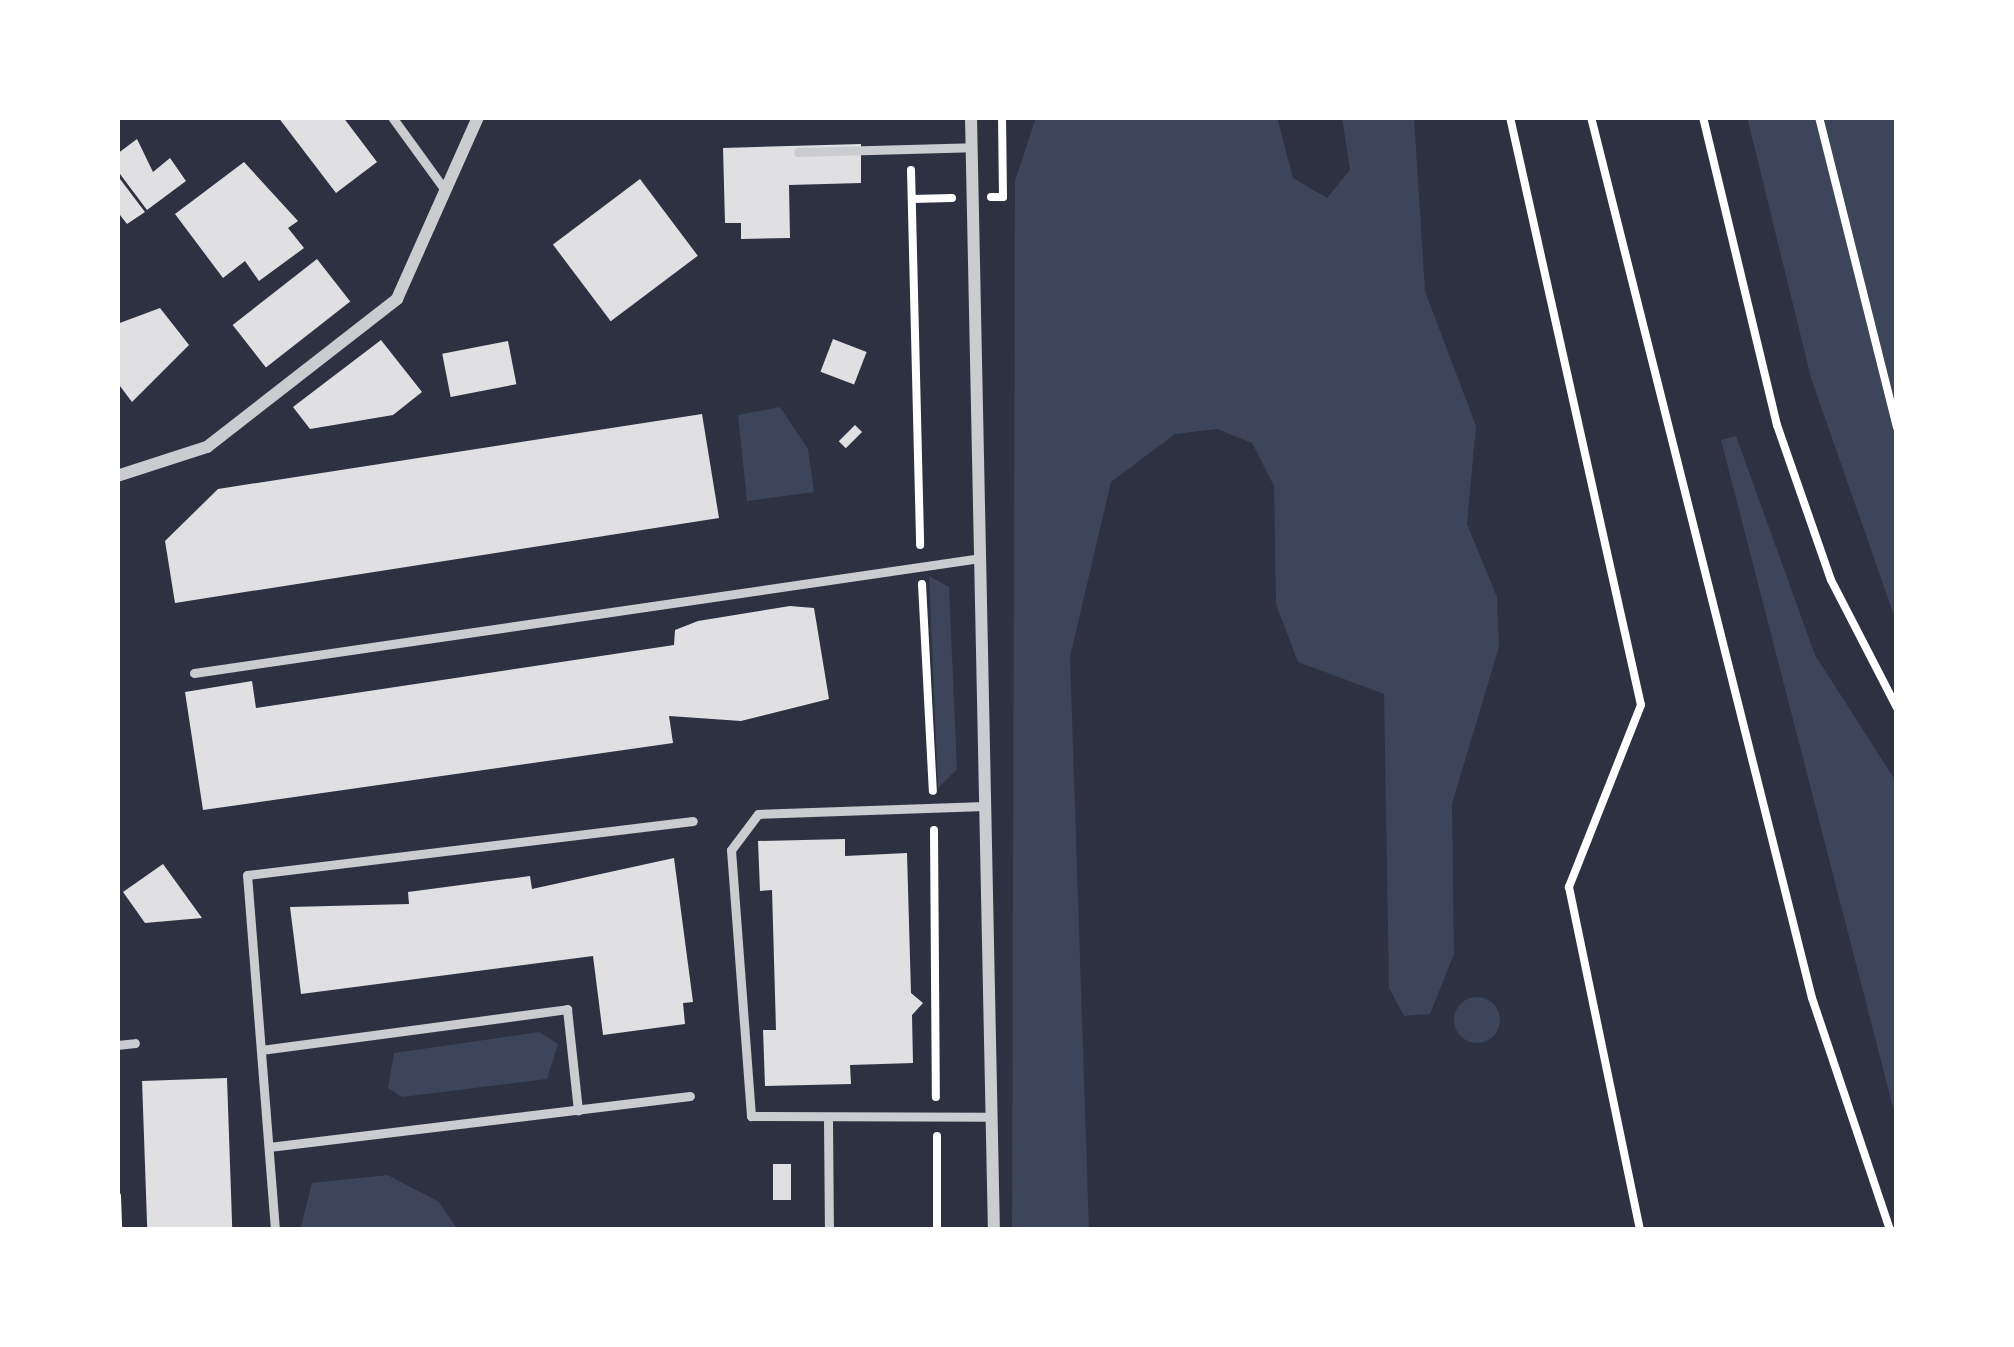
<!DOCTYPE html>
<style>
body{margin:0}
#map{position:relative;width:2014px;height:1347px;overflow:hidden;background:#2d3142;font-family:"Golos Text",sans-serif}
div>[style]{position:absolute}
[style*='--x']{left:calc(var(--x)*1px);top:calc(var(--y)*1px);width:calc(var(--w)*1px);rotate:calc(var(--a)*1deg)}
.green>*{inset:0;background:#3c4559}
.round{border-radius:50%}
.building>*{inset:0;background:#e0e0e3;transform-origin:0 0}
.path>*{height:8px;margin:-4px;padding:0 4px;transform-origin:4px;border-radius:4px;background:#fff}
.service>*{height:9px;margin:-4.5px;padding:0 4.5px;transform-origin:4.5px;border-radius:4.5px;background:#caccd0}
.minor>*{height:12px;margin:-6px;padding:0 6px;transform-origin:6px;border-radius:6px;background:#caccd0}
span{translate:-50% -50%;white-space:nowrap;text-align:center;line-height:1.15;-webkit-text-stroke:9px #fff;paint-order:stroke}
.frame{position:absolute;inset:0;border:120px solid #fff;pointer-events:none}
</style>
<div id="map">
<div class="green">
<i style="clip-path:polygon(1036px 117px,1277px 117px,1293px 178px,1327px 198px,1350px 170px,1342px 117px,1414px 117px,1425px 291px,1476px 426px,1467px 524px,1497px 597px,1499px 647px,1452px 804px,1454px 954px,1430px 1014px,1404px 1016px,1389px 988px,1384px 694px,1298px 662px,1276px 604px,1274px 486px,1252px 443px,1217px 429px,1175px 434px,1111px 482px,1070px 657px,1089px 1230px,1012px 1230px,1015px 181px)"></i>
<i style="clip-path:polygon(1747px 117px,1897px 117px,1897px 624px,1811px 378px)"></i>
<i style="clip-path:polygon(780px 407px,808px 449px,814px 492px,747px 501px,738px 415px)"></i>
<i style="clip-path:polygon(1736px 436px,1815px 655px,1897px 783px,1897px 1123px,1721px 440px)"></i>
<i style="clip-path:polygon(929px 576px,949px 587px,957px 769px,938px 788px)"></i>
<i class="round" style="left:1454px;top:997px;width:46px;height:46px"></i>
<i style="clip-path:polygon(539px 1032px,558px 1044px,547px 1079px,402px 1097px,388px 1088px,394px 1053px)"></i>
<i style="clip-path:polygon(388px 1175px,439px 1202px,458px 1230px,300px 1230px,312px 1183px)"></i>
</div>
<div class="building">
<i style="clip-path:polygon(278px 117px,343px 117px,377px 162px,336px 193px)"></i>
<i style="clip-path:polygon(137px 139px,153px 172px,170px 158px,186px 181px,147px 210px,117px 170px,117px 154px)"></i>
<i style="clip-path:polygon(861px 144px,861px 183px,789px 185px,790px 238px,741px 239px,741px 223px,725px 223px,723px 148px)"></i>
<i style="clip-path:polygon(244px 162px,298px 221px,288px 228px,304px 248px,259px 281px,245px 261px,223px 278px,175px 214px)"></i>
<i style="clip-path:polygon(117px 175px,145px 212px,127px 224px,117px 211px)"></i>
<i style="left:640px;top:179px;width:96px;height:109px;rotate:53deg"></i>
<i style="left:317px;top:259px;width:54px;height:107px;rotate:52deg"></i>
<i style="clip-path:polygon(160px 308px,189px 345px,132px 402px,117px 382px,117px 324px)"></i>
<i style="left:833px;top:339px;width:36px;height:35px;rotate:21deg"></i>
<i style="clip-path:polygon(381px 340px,422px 392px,393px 415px,310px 429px,293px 407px)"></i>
<i style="left:508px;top:341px;width:44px;height:67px;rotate:79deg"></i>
<i style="clip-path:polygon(702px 414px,719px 518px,175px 603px,165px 541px,218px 489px)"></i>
<i style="left:855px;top:425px;width:10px;height:23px;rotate:45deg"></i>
<i style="clip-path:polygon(790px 606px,814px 608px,829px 699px,741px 721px,669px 716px,673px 743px,203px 810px,185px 692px,252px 681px,256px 708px,674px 645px,675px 630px,698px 621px)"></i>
<i style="clip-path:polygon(845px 839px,845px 856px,907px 853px,911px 993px,923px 1003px,912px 1015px,913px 1063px,850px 1065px,851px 1084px,765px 1086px,763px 1030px,776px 1030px,772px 890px,760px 891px,758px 841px)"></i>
<i style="clip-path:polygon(674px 858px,693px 1002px,683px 1003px,685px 1024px,603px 1035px,593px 956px,301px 994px,290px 907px,409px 904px,408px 892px,530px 876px,532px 889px)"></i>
<i style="clip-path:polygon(163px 864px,202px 918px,145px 923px,123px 892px)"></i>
<i style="left:227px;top:1078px;width:152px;height:85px;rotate:88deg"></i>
<i style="left:773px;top:1164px;width:18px;height:36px"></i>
</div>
<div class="path">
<i style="--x:1510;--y:117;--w:602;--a:77.44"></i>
<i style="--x:1641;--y:705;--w:196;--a:111.6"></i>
<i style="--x:1569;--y:887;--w:350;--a:78.3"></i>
<i style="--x:1591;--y:117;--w:908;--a:75.92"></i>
<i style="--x:1812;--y:998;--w:245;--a:71.4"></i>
<i style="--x:1703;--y:117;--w:317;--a:76.5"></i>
<i style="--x:1777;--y:425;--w:164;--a:70.8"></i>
<i style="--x:1831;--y:580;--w:144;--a:62.7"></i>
<i style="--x:1819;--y:117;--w:320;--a:75.9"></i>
<i style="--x:911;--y:170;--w:375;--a:88.6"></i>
<i style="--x:991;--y:197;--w:12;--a:0"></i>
<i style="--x:1003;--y:197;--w:80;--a:-90.7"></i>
<i style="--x:912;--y:199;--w:40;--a:-1.4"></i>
<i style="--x:922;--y:584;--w:207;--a:87"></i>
<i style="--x:934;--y:830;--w:267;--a:89.6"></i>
<i style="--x:937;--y:1136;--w:94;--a:90"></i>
<i style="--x:117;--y:1196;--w:34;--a:88"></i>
</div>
<div class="service">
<i style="--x:392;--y:117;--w:90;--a:54"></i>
<i style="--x:798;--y:152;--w:174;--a:-1.6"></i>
<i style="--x:194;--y:673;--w:794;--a:-8.32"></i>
<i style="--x:985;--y:806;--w:227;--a:178"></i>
<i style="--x:758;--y:814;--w:45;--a:126.9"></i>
<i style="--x:731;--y:850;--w:267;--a:85.7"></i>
<i style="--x:751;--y:1116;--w:240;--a:0.2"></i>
<i style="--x:117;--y:1045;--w:18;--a:-6"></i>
<i style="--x:261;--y:1050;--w:309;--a:-7.6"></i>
<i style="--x:567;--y:1009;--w:102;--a:83.8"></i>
<i style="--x:828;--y:1121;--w:109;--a:89.5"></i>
<i style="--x:269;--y:1147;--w:424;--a:-6.9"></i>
<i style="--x:275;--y:1230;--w:356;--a:-94.5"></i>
<i style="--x:247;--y:875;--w:449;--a:-6.9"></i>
</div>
<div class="minor">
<i style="--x:971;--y:117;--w:1113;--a:88.82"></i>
<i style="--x:117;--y:476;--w:95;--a:-17.9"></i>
<i style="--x:207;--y:447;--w:241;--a:-37.9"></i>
<i style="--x:397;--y:299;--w:199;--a:-66"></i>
</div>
<div class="frame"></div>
</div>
